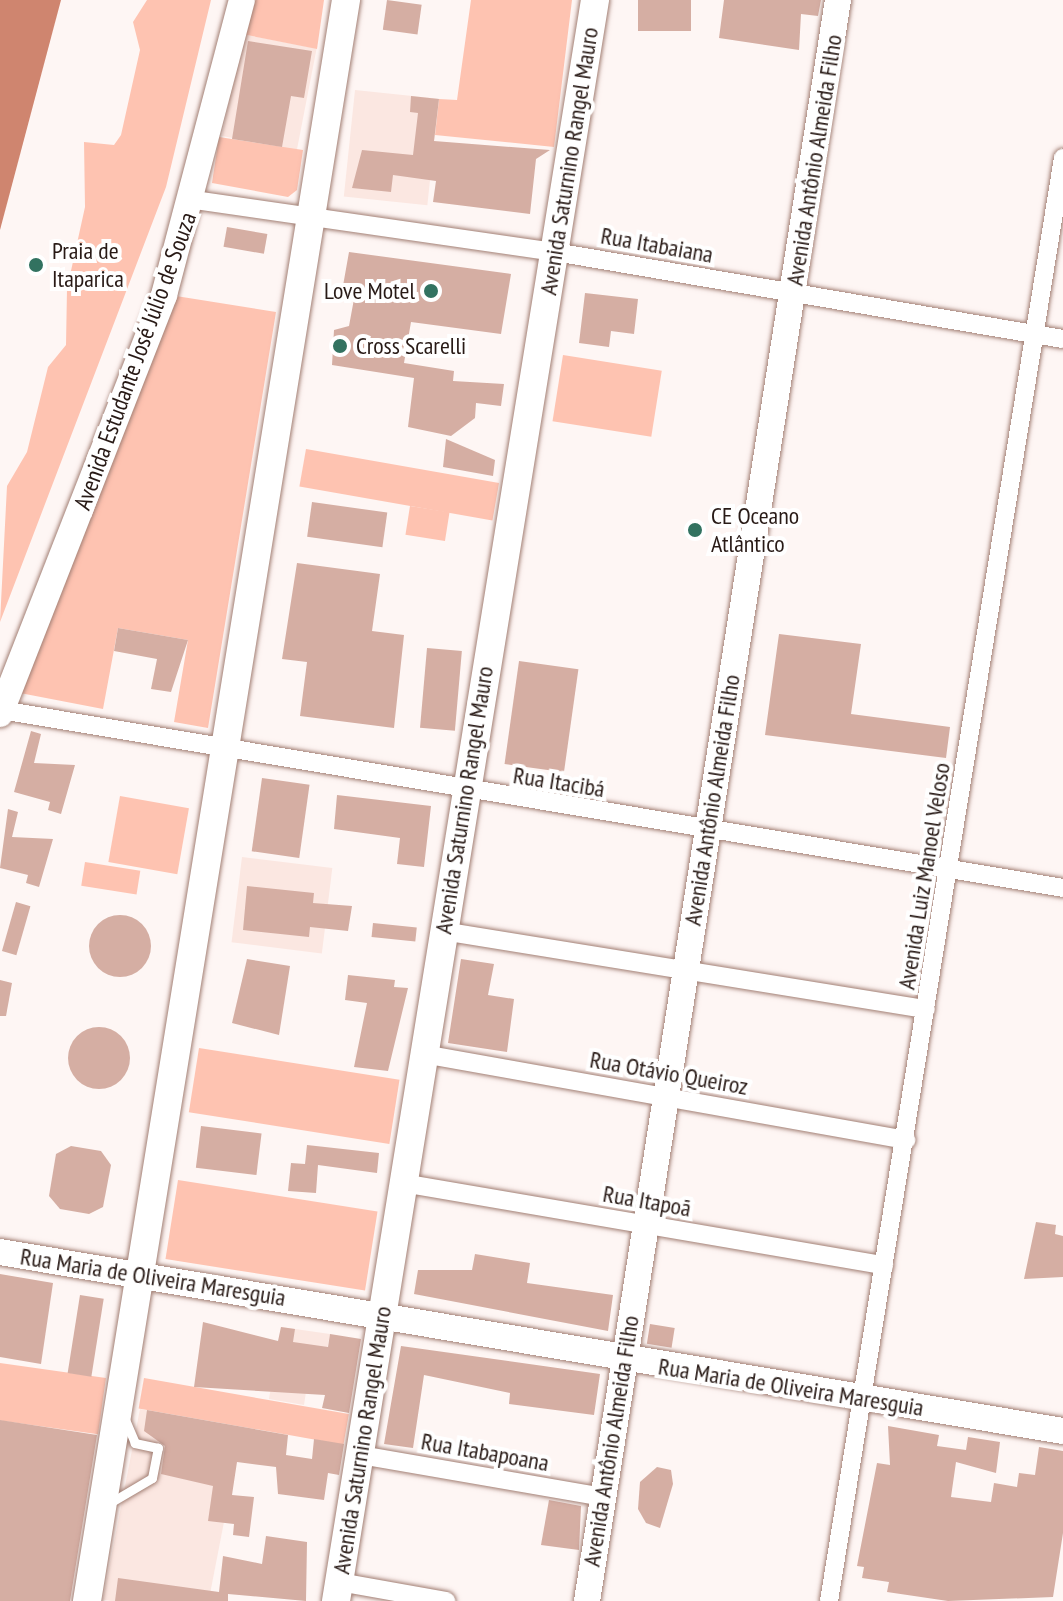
<!DOCTYPE html>
<meta charset="utf-8">
<style>
body{margin:0}
#map{position:relative;width:1063px;height:1601px;overflow:hidden;background:#fef6f4;font-family:"PT Sans Narrow",sans-serif}
div>[style]{position:absolute}
[style*='--x']{left:calc(var(--x)*1px);top:calc(var(--y)*1px);width:calc(var(--w)*1px);rotate:calc(var(--a)*1deg)}
.built>*{inset:0;background:#fbe7e1;transform-origin:0 0}
.green>*{inset:0;background:#fec3b1;transform-origin:0 0}
.water>*{inset:0;background:#cf856f}
.building>*{inset:0;background:#d5aea3;transform-origin:0 0}
.round{border-radius:50%}
.roads{filter:drop-shadow(0 0 2px #a27f74) drop-shadow(0 0 2px #a27f74)}
.lane>*{height:9px;margin:-4.5px;padding:0 4.5px;transform-origin:4.5px;border-radius:4.5px;background:#fff}
.street>*{height:18px;margin:-9px;padding:0 9px;transform-origin:9px;border-radius:9px;background:#fff}
.secondary>*{height:26px;margin:-13px;padding:0 13px;transform-origin:13px;border-radius:13px;background:#fff}
.primary>*{height:28px;margin:-14px;padding:0 14px;transform-origin:14px;border-radius:14px;background:#fff}
.dots>*{width:22px;height:22px;translate:-50% -50%;box-sizing:border-box;border:4px solid #fff;border-radius:50%}
span{translate:-50% -50%;white-space:nowrap;text-align:center;line-height:1.15;-webkit-text-stroke:8px #fff;paint-order:stroke}
.street-label{font-size:24px;color:#281a16}
.poi-label{font-size:24px;color:#281a16}
.left{translate:0 -50%;text-align:left}
.right{translate:-100% -50%;text-align:right}
</style>
<div id="map">
<div class="built">
<i style="left:242px;top:34px;width:76px;height:104px;rotate:11deg"></i>
<i style="left:355px;top:90px;width:84px;height:107px;rotate:6deg"></i>
<i style="left:242px;top:857px;width:91px;height:86px;rotate:7deg"></i>
<i style="clip-path:polygon(281px 1327px,330px 1334px,325px 1361px,311px 1359px,304px 1405px,269px 1399px)"></i>
<i style="left:140px;top:1409px;width:104px;height:194px;rotate:11deg"></i>
</div>
<div class="green">
<i style="clip-path:polygon(147px 0,211px 0,166px 187px,0 622px,7px 486px,27px 452px,48px 367px,66px 345px,67px 289px,85px 207px,84px 142px,114px 145px,121px 135px,140px 50px,133px 22px)"></i>
<i style="clip-path:polygon(251px 0,324px 0,317px 49px,242px 34px)"></i>
<i style="clip-path:polygon(471px 0,572px 0,554px 147px,435px 135px,439px 99px,457px 100px)"></i>
<i style="clip-path:polygon(219px 137px,303px 150px,297px 190px,288px 197px,212px 183px)"></i>
<i style="clip-path:polygon(176px 296px,276px 312px,208px 728px,174px 722px,188px 640px,118px 628px,103px 709px,20px 693px)"></i>
<i style="left:563px;top:355px;width:100px;height:67px;rotate:9deg"></i>
<i style="left:306px;top:449px;width:196px;height:38px;rotate:10deg"></i>
<i style="left:410px;top:506px;width:40px;height:29px;rotate:9deg"></i>
<i style="left:120px;top:796px;width:70px;height:67px;rotate:10deg"></i>
<i style="left:85px;top:862px;width:56px;height:24px;rotate:9deg"></i>
<i style="left:199px;top:1048px;width:203px;height:65px;rotate:9deg"></i>
<i style="left:178px;top:1180px;width:202px;height:80px;rotate:9deg"></i>
<i style="left:0;top:1363px;width:107px;height:57px;rotate:8deg"></i>
<i style="left:144px;top:1378px;width:208px;height:31px;rotate:10deg"></i>
</div>
<div class="water">
<i style="clip-path:polygon(0 0,61px 0,0 230px)"></i>
</div>
<div class="building">
<i style="left:387px;top:0;width:35px;height:30px;rotate:8deg"></i>
<i style="left:638px;top:0;width:53px;height:31px"></i>
<i style="clip-path:polygon(724px 0,821px 0,818px 16px,801px 14px,799px 50px,719px 38px)"></i>
<i style="clip-path:polygon(248px 41px,312px 51px,304px 98px,291px 96px,282px 147px,232px 139px)"></i>
<i style="clip-path:polygon(411px 96px,439px 99px,434px 141px,550px 150px,536px 159px,530px 214px,433px 202px,436px 181px,393px 175px,391px 192px,352px 188px,362px 150px,413px 155px,418px 113px,410px 112px)"></i>
<i style="left:227px;top:227px;width:41px;height:20px;rotate:10deg"></i>
<i style="clip-path:polygon(349px 252px,511px 274px,501px 334px,411px 322px,404px 363px,454px 371px,453px 381px,504px 384px,501px 406px,476px 403px,475px 418px,451px 436px,408px 427px,414px 378px,332px 365px,334px 330px,349px 326px,354px 299px,341px 297px)"></i>
<i style="clip-path:polygon(585px 293px,638px 299px,634px 334px,611px 331px,609px 347px,579px 343px)"></i>
<i style="clip-path:polygon(446px 439px,495px 460px,493px 476px,443px 467px)"></i>
<i style="left:312px;top:502px;width:76px;height:35px;rotate:8deg"></i>
<i style="clip-path:polygon(297px 563px,380px 574px,372px 631px,404px 635px,394px 728px,300px 716px,307px 662px,282px 659px)"></i>
<i style="clip-path:polygon(118px 628px,188px 640px,171px 692px,151px 689px,157px 659px,114px 651px)"></i>
<i style="clip-path:polygon(779px 634px,861px 644px,851px 714px,950px 727px,946px 758px,765px 735px)"></i>
<i style="left:427px;top:648px;width:35px;height:80px;rotate:5deg"></i>
<i style="left:519px;top:661px;width:60px;height:104px;rotate:8deg"></i>
<i style="clip-path:polygon(31px 731px,41px 734px,34px 763px,75px 765px,61px 814px,48px 810px,50px 802px,14px 792px)"></i>
<i style="left:262px;top:778px;width:48px;height:74px;rotate:8deg"></i>
<i style="clip-path:polygon(337px 795px,431px 806px,424px 867px,397px 864px,400px 838px,334px 829px)"></i>
<i style="clip-path:polygon(8px 809px,18px 812px,12px 837px,53px 839px,39px 887px,26px 883px,28px 875px,0 868px)"></i>
<i style="clip-path:polygon(247px 886px,314px 893px,313px 903px,352px 906px,348px 931px,310px 927px,309px 937px,243px 930px)"></i>
<i style="left:16px;top:902px;width:15px;height:51px;rotate:16deg"></i>
<i class="round" style="left:89px;top:915px;width:62px;height:62px"></i>
<i style="left:373px;top:923px;width:44px;height:14px;rotate:6deg"></i>
<i style="clip-path:polygon(247px 959px,290px 966px,279px 1035px,232px 1023px)"></i>
<i style="clip-path:polygon(461px 959px,494px 964px,488px 995px,514px 999px,507px 1052px,448px 1043px)"></i>
<i style="clip-path:polygon(348px 975px,395px 980px,394px 987px,408px 988px,388px 1071px,354px 1067px,367px 1003px,345px 1000px)"></i>
<i style="clip-path:polygon(0 980px,12px 983px,6px 1016px,0 1016px)"></i>
<i class="round" style="left:68px;top:1027px;width:62px;height:62px"></i>
<i style="left:201px;top:1126px;width:61px;height:42px;rotate:7deg"></i>
<i style="clip-path:polygon(307px 1145px,379px 1153px,377px 1173px,318px 1165px,316px 1193px,288px 1191px,291px 1163px,305px 1164px)"></i>
<i style="clip-path:polygon(71px 1146px,101px 1151px,111px 1165px,103px 1207px,89px 1214px,60px 1209px,49px 1196px,56px 1154px)"></i>
<i style="clip-path:polygon(1036px 1222px,1056px 1225px,1055px 1234px,1063px 1236px,1063px 1277px,1024px 1279px)"></i>
<i style="clip-path:polygon(475px 1254px,530px 1263px,527px 1283px,613px 1295px,608px 1331px,414px 1294px,418px 1270px,472px 1270px)"></i>
<i style="clip-path:polygon(0 1274px,53px 1283px,41px 1364px,0 1357px)"></i>
<i style="left:80px;top:1295px;width:24px;height:79px;rotate:9deg"></i>
<i style="clip-path:polygon(203px 1322px,278px 1341px,281px 1327px,295px 1329px,293px 1342px,328px 1347px,330px 1334px,361px 1339px,349px 1413px,322px 1408px,325px 1395px,194px 1387px)"></i>
<i style="left:650px;top:1324px;width:25px;height:20px;rotate:9deg"></i>
<i style="clip-path:polygon(401px 1346px,600px 1374px,594px 1415px,509px 1404px,510px 1393px,424px 1375px,413px 1448px,384px 1444px)"></i>
<i style="clip-path:polygon(147px 1410px,288px 1435px,286px 1455px,312px 1459px,314px 1439px,344px 1444px,339px 1475px,328px 1473px,324px 1500px,278px 1494px,276px 1467px,237px 1462px,232px 1495px,254px 1497px,249px 1537px,233px 1535px,234px 1524px,208px 1521px,213px 1486px,161px 1474px,165px 1446px,144px 1431px)"></i>
<i style="clip-path:polygon(0 1420px,97px 1435px,70px 1601px,0 1601px)"></i>
<i style="clip-path:polygon(888px 1426px,939px 1435px,937px 1446px,966px 1450px,968px 1437px,1000px 1442px,996px 1473px,956px 1462px,951px 1497px,991px 1502px,994px 1483px,1017px 1487px,1019px 1473px,1035px 1475px,1039px 1447px,1063px 1451px,1063px 1533px,1053px 1597px,948px 1601px,887px 1592px,889px 1582px,862px 1578px,864px 1567px,857px 1566px,877px 1463px,890px 1465px)"></i>
<i style="clip-path:polygon(657px 1467px,671px 1470px,673px 1484px,660px 1528px,646px 1523px,638px 1509px,640px 1482px)"></i>
<i style="clip-path:polygon(549px 1500px,581px 1506px,579px 1550px,541px 1545px)"></i>
<i style="clip-path:polygon(266px 1536px,307px 1542px,306px 1601px,228px 1594px,228px 1601px,115px 1601px,118px 1578px,219px 1592px,223px 1556px,262px 1564px)"></i>
</div>
<div class="roads">
<div class="lane">
<i style="--x:108;--y:1504;--w:51;--a:-30.6"></i>
<i style="--x:152;--y:1478;--w:31;--a:-79"></i>
<i style="--x:158;--y:1448;--w:24;--a:-168"></i>
<i style="--x:135;--y:1443;--w:28;--a:-113"></i>
</div>
<div class="street">
<i style="--x:194;--y:200;--w:365;--a:8.2"></i>
<i style="--x:555;--y:252;--w:515;--a:9.72"></i>
<i style="--x:1;--y:710;--w:1077;--a:9.51"></i>
<i style="--x:443;--y:931;--w:489;--a:9.2"></i>
<i style="--x:423;--y:1054;--w:491;--a:10.1"></i>
<i style="--x:402;--y:1183;--w:489;--a:9.7"></i>
<i style="--x:360;--y:1455;--w:246;--a:9.8"></i>
<i style="--x:339;--y:1582;--w:109;--a:10.1"></i>
<i style="--x:829;--y:1601;--w:1462;--a:-80.79"></i>
</div>
<div class="secondary">
<i style="--x:0;--y:714;--w:450;--a:-68.6"></i>
<i style="--x:164;--y:295;--w:305;--a:-75.2"></i>
<i style="--x:0;--y:1252;--w:1078;--a:9.56"></i>
<i style="--x:587;--y:1601;--w:1621;--a:-81.09"></i>
</div>
<div class="primary">
<i style="--x:87;--y:1601;--w:1622;--a:-80.81"></i>
<i style="--x:336;--y:1601;--w:1622;--a:-80.81"></i>
</div>
</div>
<div class="dots">
<i style="left:36px;top:265px;background:#327260"></i>
<i style="left:431px;top:291px;background:#327260"></i>
<i style="left:340px;top:346px;background:#327260"></i>
<i style="left:695px;top:530px;background:#327260"></i>
</div>
<div class="street-label">
<span style="left:814px;top:160px;rotate:-81deg">Avenida Antônio Almeida Filho</span>
<span style="left:569px;top:161px;rotate:-81deg">Avenida Saturnino Rangel Mauro</span>
<span style="left:657px;top:245px;rotate:10deg">Rua Itabaiana</span>
<span style="left:135px;top:361px;rotate:-70deg">Avenida Estudante José Júlio de Souza</span>
<span style="left:559px;top:782px;rotate:9deg">Rua Itacibá</span>
<span style="left:464px;top:800px;rotate:-81deg">Avenida Saturnino Rangel Mauro</span>
<span style="left:712px;top:800px;rotate:-81deg">Avenida Antônio Almeida Filho</span>
<span style="left:924px;top:876px;rotate:-81deg">Avenida Luiz Manoel Veloso</span>
<span style="left:669px;top:1073px;rotate:10deg">Rua Otávio Queiroz</span>
<span style="left:647px;top:1201px;rotate:10deg">Rua Itapoã</span>
<span style="left:153px;top:1277px;rotate:9deg">Rua Maria de Oliveira Maresguia</span>
<span style="left:791px;top:1387px;rotate:9deg">Rua Maria de Oliveira Maresguia</span>
<span style="left:362px;top:1440px;rotate:-81deg">Avenida Saturnino Rangel Mauro</span>
<span style="left:611px;top:1441px;rotate:-81deg">Avenida Antônio Almeida Filho</span>
<span style="left:485px;top:1452px;rotate:10deg">Rua Itabapoana</span>
</div>
<div class="poi-label">
<span class="left" style="left:52px;top:265px">Praia de<br>Itaparica</span>
<span class="right" style="left:415px;top:291px">Love Motel</span>
<span class="left" style="left:356px;top:346px">Cross Scarelli</span>
<span class="left" style="left:711px;top:530px">CE Oceano<br>Atlântico</span>
</div>
</div>
